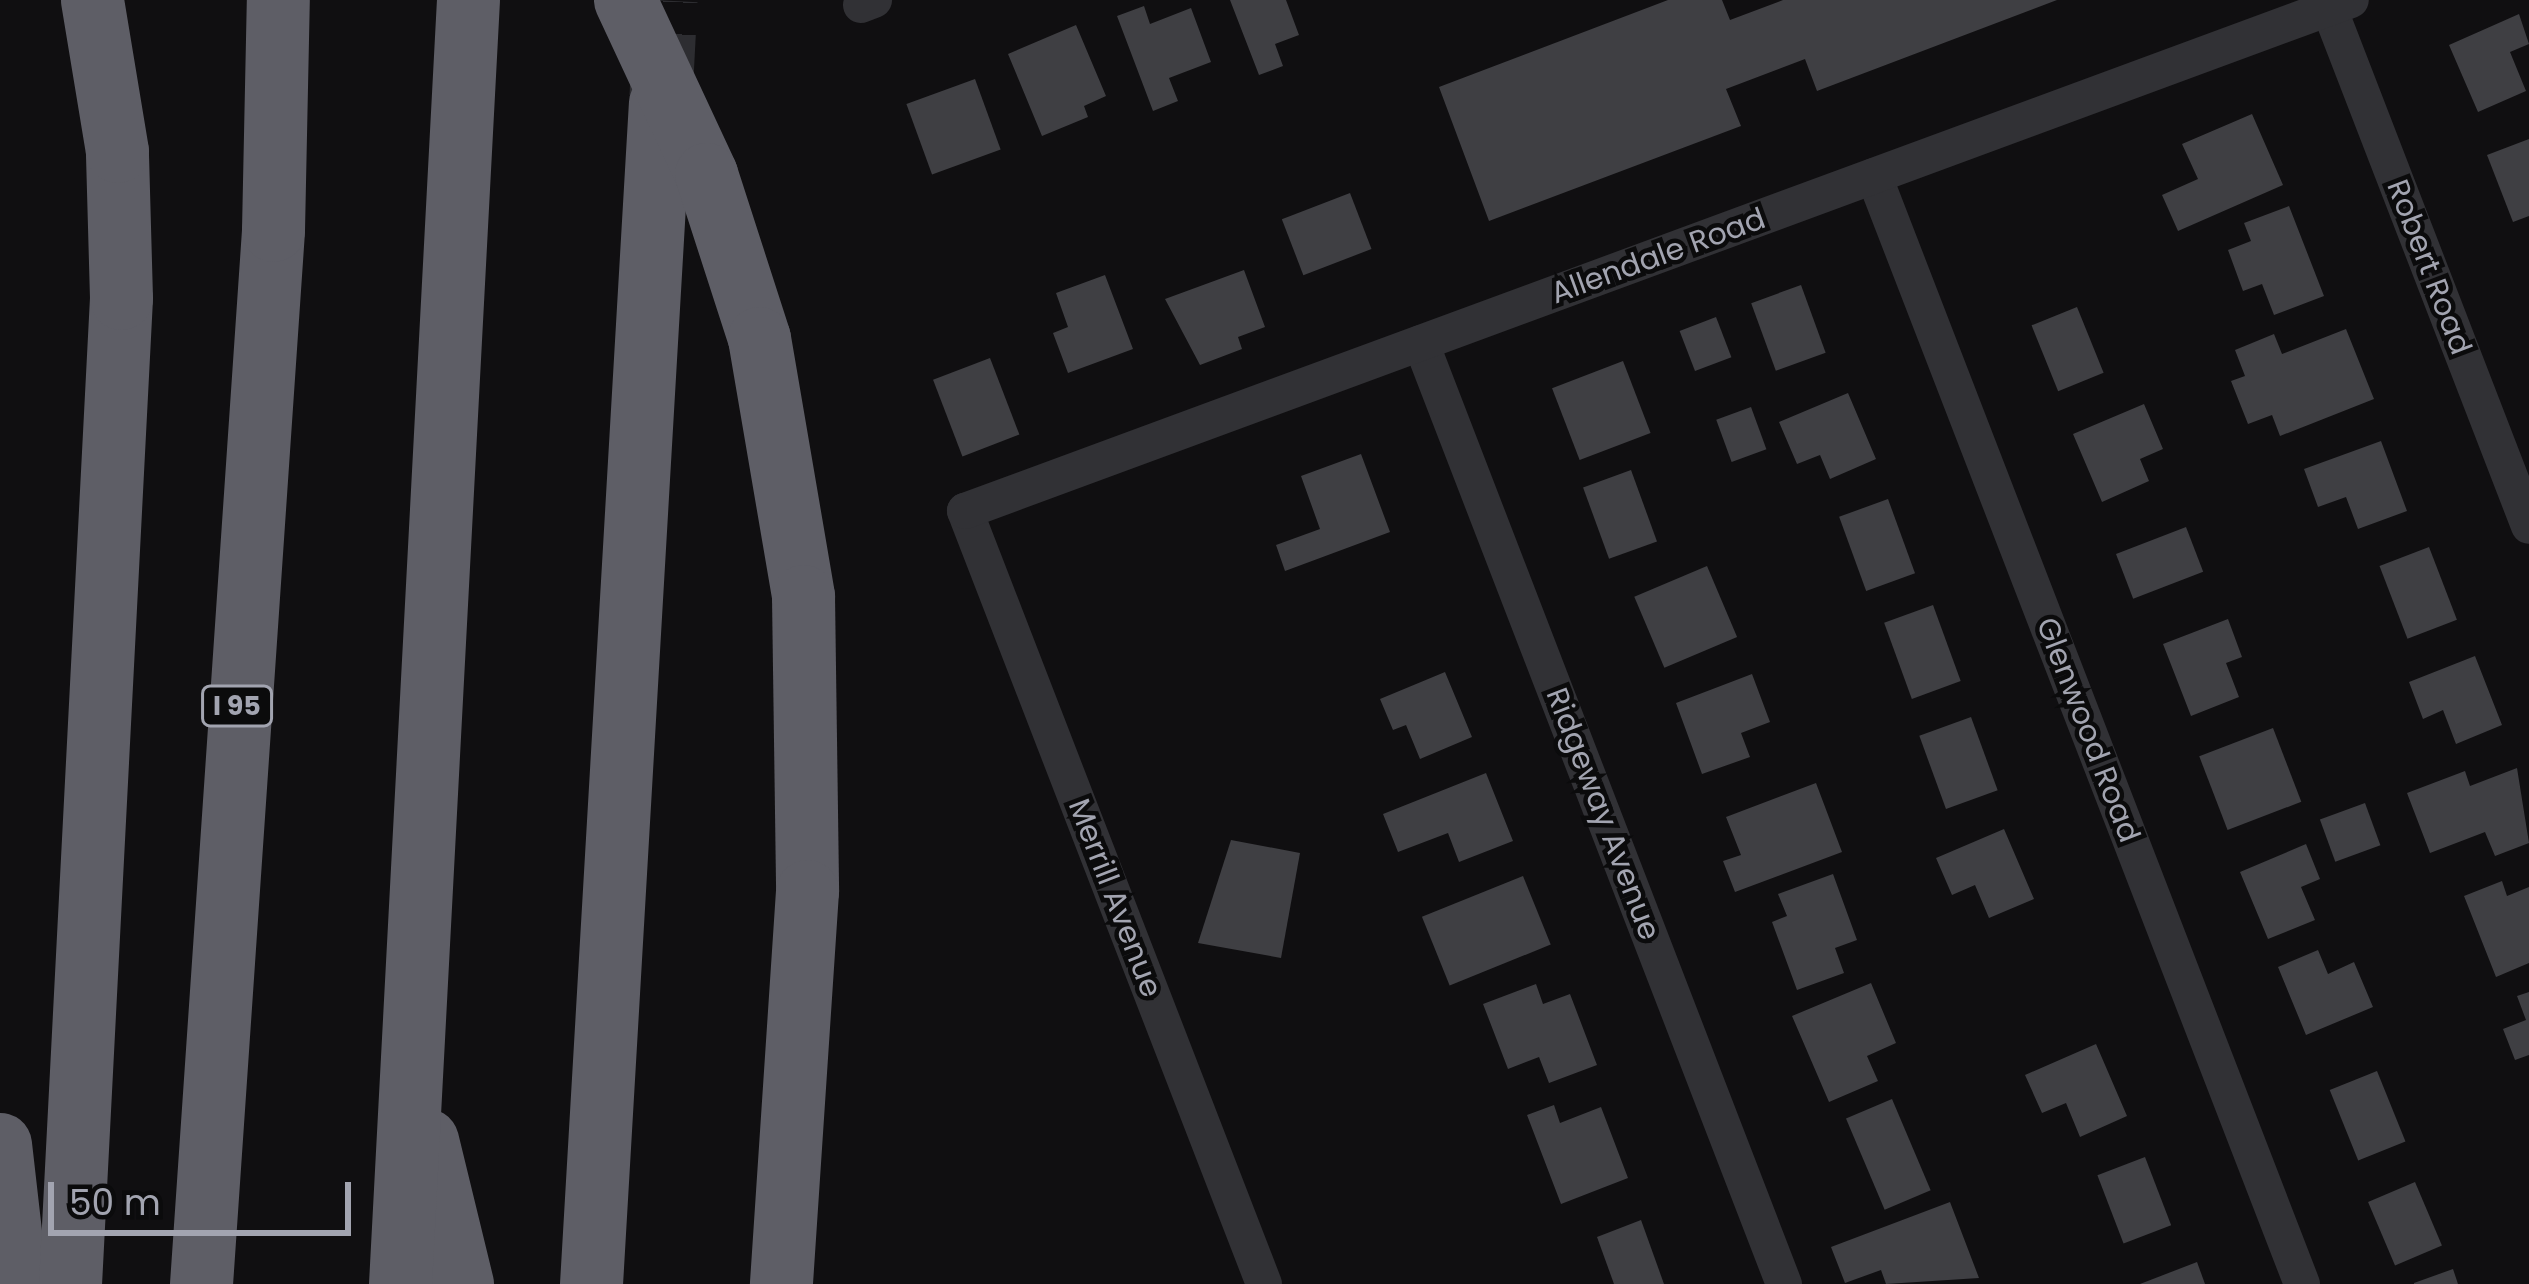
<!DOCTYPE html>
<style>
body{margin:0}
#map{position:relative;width:2529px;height:1284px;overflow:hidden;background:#100f11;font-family:Poppins,sans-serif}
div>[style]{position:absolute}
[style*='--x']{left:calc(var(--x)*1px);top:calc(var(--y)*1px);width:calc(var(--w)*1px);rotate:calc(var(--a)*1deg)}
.building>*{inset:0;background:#3f3f43;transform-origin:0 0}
.motorway-tunnel>*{height:63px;margin-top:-31.5px;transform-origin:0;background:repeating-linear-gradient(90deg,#2d2d31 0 63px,transparent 0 95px)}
.minor>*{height:36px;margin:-18px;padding:0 18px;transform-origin:18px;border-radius:18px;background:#313135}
.motorway>*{height:63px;margin:-31.5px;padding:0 31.5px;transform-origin:31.5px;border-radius:31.5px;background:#5e5e66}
.motorway-bridge>*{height:63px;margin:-31.5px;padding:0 31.5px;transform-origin:31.5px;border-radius:31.5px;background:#5e5e66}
span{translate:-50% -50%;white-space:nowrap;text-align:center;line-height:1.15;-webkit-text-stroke:9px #0b0b0c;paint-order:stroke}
.shield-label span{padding:3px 9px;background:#0b0b0c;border:3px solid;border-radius:9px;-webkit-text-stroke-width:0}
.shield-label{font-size:27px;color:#a2a4b0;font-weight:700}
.street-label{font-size:30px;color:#a2a4b0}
.scale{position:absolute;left:48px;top:1182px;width:303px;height:54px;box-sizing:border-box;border:6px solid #a2a4b0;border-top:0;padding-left:15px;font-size:36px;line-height:42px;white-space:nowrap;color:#a2a4b0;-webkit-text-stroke:9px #0b0b0c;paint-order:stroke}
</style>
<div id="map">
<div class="building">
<i style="clip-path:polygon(1230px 0,1286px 0,1299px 35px,1275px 44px,1283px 66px,1259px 75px)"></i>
<i style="clip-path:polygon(1668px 0,1722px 0,1730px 20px,1783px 0,2057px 0,1817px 91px,1805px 59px,1726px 89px,1741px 126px,1489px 221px,1439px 87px)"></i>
<i style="clip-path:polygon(1144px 6px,1150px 24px,1191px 8px,1211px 62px,1169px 78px,1178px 101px,1153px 111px,1117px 16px)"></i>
<i style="clip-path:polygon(2519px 14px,2529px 44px,2510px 52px,2526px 91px,2478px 112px,2449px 45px)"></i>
<i style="clip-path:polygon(1076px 25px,1106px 96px,1084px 106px,1088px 117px,1042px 136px,1008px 54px)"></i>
<i style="left:975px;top:79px;width:75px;height:73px;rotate:70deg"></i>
<i style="clip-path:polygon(2252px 114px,2283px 185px,2178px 231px,2162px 195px,2198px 179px,2182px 144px)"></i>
<i style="clip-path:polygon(2529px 139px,2529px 216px,2513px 222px,2487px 155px)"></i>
<i style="left:1350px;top:193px;width:60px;height:73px;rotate:69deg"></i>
<i style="clip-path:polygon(2289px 206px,2324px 296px,2274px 315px,2262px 284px,2243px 291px,2228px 250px,2251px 241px,2244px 223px)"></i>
<i style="clip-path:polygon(1244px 270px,1265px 327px,1238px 337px,1242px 349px,1200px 365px,1165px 299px)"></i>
<i style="clip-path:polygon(1105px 275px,1133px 349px,1068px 373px,1053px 333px,1068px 327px,1056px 293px)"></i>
<i style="left:1801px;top:285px;width:72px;height:53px;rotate:70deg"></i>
<i style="left:2077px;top:307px;width:71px;height:49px;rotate:68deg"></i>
<i style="left:1716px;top:317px;width:43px;height:39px;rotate:69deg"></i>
<i style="clip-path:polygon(2346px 329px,2374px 399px,2280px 436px,2272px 415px,2248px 424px,2231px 381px,2245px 376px,2235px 350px,2274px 334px,2282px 354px)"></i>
<i style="left:990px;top:358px;width:82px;height:61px;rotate:69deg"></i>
<i style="left:1623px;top:361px;width:77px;height:76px;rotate:69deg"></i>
<i style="clip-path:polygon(1848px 393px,1876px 459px,1830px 479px,1820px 455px,1797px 464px,1779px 422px)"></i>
<i style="clip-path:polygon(2144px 404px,2163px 449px,2140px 459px,2149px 481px,2102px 502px,2073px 434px)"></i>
<i style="left:1751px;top:407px;width:45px;height:37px;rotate:70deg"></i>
<i style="clip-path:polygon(2381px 441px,2407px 511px,2358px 529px,2346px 497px,2318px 507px,2304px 469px)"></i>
<i style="clip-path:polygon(1361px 454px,1390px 532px,1285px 571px,1276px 545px,1320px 529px,1301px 476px)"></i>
<i style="left:1631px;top:470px;width:76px;height:51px;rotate:70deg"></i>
<i style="left:1888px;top:499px;width:79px;height:52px;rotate:70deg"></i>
<i style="left:2186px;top:527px;width:48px;height:75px;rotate:69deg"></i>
<i style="left:2429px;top:547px;width:78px;height:53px;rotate:69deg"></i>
<i style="left:1707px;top:566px;width:77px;height:79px;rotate:67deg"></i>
<i style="left:1933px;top:605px;width:81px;height:52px;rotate:70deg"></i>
<i style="clip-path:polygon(2228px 619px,2242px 657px,2226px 663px,2239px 697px,2191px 716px,2163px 644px)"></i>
<i style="clip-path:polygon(2475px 656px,2502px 725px,2456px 744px,2443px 710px,2423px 719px,2409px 682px)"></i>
<i style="clip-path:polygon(1445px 672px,1472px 737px,1420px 759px,1406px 725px,1393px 730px,1380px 699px)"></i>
<i style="clip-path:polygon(1752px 674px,1770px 722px,1741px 733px,1750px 757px,1702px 774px,1676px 703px)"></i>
<i style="left:1971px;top:717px;width:78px;height:55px;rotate:70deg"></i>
<i style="left:2273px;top:728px;width:79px;height:79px;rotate:69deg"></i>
<i style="clip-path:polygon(2517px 768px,2529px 843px,2495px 856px,2485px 832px,2430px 853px,2407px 793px,2465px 771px,2470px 786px)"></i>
<i style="clip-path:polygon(1486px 773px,1513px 841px,1459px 862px,1448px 833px,1398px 852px,1383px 814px)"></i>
<i style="clip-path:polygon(1816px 783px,1842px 852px,1735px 892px,1723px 861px,1741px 855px,1726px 817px)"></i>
<i style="left:2365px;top:803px;width:45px;height:48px;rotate:70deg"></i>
<i style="clip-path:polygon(2004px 829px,2034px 899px,1989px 918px,1975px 885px,1952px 895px,1936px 858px)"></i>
<i style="clip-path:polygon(1231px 840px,1300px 853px,1281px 958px,1198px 943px)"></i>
<i style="clip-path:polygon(2306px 844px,2320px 879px,2301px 887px,2315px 920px,2268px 939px,2240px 872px)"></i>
<i style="clip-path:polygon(1833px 874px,1857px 940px,1835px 948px,1844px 973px,1797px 990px,1772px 922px,1787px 916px,1778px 894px)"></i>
<i style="left:1523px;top:876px;width:74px;height:109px;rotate:68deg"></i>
<i style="clip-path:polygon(2502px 881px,2507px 896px,2529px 887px,2529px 963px,2496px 977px,2464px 896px)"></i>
<i style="clip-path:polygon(2318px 950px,2328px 974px,2354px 962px,2373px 1007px,2306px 1035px,2278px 967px)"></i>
<i style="clip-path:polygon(1871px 983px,1896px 1043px,1867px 1056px,1878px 1081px,1829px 1102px,1792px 1016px)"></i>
<i style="clip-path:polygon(1536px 984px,1543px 1004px,1570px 994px,1597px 1065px,1549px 1083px,1539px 1057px,1508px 1069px,1483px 1004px)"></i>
<i style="clip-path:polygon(2529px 992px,2529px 1055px,2515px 1060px,2503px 1029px,2526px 1020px,2517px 996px)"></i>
<i style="clip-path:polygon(2096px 1044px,2127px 1116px,2080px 1137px,2066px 1103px,2042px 1113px,2025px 1075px)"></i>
<i style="left:2377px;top:1071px;width:76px;height:51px;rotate:68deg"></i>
<i style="left:1892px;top:1099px;width:99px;height:50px;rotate:67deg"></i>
<i style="clip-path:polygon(1554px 1105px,1560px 1123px,1601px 1107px,1628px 1178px,1561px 1204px,1527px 1115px)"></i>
<i style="left:2145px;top:1157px;width:73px;height:51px;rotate:69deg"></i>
<i style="left:2415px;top:1182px;width:69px;height:51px;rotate:67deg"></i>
<i style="clip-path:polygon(1950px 1202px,1979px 1278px,1886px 1284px,1881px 1270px,1845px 1283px,1831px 1247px)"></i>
<i style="clip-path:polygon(1641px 1220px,1664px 1284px,1614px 1284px,1597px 1237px)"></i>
<i style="clip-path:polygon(2197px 1262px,2205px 1284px,2140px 1284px)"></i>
<i style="clip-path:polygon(2453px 1269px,2458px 1284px,2414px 1284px,2414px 1283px)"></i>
</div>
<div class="motorway-tunnel">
<i style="--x:661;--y:96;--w:96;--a:-87"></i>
</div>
<div class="minor">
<i style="--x:861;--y:5;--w:14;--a:-21"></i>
<i style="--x:2329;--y:8;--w:555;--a:68.89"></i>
<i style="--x:1874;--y:176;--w:1188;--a:68.88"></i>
<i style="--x:1421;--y:343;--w:1009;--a:68.91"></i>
<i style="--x:1264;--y:1284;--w:829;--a:-111.15"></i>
<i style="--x:965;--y:511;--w:1477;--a:-20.24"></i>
</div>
<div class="motorway">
<i style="--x:427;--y:1140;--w:148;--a:76.3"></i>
<i style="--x:0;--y:1144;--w:141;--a:83.5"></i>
<i style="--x:70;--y:1284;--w:987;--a:-87.04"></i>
<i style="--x:121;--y:298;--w:147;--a:-91.6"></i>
<i style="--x:117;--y:151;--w:153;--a:-99.4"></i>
<i style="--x:201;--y:1284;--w:1056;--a:-86.09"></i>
<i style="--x:273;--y:230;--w:230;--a:-88.8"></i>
<i style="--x:400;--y:1284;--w:1286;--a:-86.97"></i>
<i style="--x:591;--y:1284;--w:1183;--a:-86.66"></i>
</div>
<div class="motorway-bridge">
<i style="--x:625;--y:0;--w:192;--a:65"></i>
<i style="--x:706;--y:174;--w:172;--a:72.1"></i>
<i style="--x:759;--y:338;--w:262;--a:80.3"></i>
<i style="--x:803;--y:596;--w:295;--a:89.2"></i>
<i style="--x:807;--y:891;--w:394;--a:93.8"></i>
</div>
<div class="shield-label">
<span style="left:237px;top:706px">I 95</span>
</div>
<div class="street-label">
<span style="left:1658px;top:256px;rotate:-20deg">Allendale Road</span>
<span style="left:2429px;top:267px;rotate:69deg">Robert Road</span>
<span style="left:2088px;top:730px;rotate:69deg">Glenwood Road</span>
<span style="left:1603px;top:814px;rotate:69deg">Ridgeway Avenue</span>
<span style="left:1115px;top:898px;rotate:69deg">Merrill Avenue</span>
</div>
<div class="scale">50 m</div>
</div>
